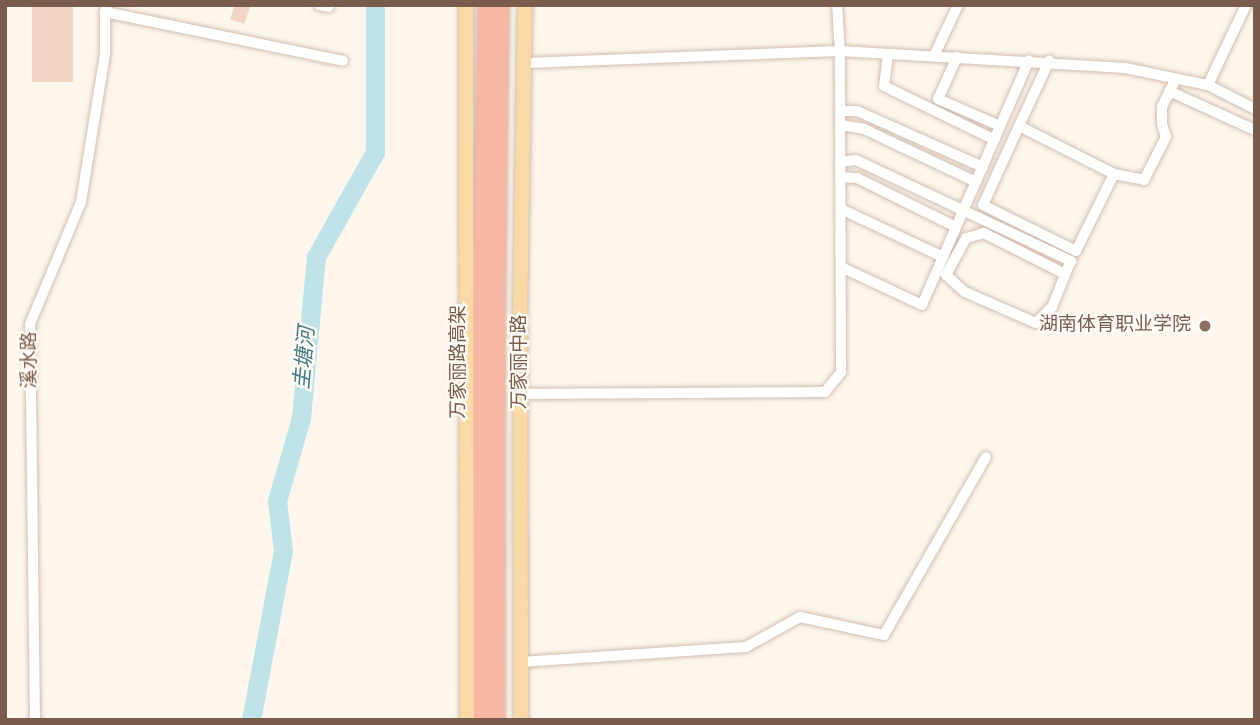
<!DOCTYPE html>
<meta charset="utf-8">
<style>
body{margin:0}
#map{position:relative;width:1260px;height:725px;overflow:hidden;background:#fdf6ec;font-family:Overpass,"Noto Sans SC",sans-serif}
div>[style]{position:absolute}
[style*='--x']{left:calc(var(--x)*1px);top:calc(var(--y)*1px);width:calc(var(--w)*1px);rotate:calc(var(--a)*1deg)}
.river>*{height:19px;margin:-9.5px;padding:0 9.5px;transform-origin:9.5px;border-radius:9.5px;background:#bfe3e8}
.building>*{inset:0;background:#f3d5c3;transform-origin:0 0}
.roads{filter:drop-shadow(0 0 2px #d1beb0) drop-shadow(0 0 2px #d1beb0)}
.minor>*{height:10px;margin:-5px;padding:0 5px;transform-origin:5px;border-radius:5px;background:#fff}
.major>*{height:14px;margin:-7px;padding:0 7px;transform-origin:7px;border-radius:7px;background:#fbd9a5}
.highway>*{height:16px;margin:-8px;padding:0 8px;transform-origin:8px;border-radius:8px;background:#f7b7a3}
.dots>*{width:19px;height:19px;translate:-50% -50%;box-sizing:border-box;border:4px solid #fffaf3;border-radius:50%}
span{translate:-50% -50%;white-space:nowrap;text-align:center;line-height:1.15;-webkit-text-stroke:5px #fffaf3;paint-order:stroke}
.education-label{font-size:19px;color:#785e54}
.right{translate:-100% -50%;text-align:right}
.street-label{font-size:19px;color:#7a5c4d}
.water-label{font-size:21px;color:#437c86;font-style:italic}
.frame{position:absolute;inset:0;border:7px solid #7a5c4d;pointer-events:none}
</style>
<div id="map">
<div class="river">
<i style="--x:251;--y:720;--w:172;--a:-79.3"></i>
<i style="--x:283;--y:551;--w:50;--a:-96.8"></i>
<i style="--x:277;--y:501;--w:86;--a:-73.9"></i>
<i style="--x:301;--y:418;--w:162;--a:-84.7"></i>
<i style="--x:316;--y:257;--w:120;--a:-60.7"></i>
<i style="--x:375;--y:152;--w:147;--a:-90"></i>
</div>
<div class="building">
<i style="left:32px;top:5px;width:41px;height:77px"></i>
<i style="clip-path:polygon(235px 5px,251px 5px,244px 24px,230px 19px)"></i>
</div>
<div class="roads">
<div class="minor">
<i style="--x:107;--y:5;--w:7;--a:106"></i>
<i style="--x:105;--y:12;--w:243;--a:11.6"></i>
<i style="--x:319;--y:5;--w:10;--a:11"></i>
<i style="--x:888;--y:54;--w:32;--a:97"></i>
<i style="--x:884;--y:86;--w:123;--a:25.9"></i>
<i style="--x:934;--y:56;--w:56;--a:-64.8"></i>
<i style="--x:957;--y:57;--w:46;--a:114.3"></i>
<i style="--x:938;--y:99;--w:68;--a:23.5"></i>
<i style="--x:524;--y:63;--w:316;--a:-2.2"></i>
<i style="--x:840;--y:51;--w:46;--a:-93.7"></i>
<i style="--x:1208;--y:85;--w:89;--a:-64.6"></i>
<i style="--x:1169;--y:91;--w:94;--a:24.4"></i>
<i style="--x:840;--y:111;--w:17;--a:0"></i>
<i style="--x:857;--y:111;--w:138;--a:24"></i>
<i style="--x:840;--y:125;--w:24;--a:9"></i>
<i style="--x:864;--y:129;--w:124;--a:25.3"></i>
<i style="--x:1019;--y:126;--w:106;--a:26.8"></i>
<i style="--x:1114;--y:174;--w:86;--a:116.3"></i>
<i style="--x:1076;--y:251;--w:104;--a:-153.7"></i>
<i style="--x:983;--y:205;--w:87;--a:-65.5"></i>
<i style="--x:1019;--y:126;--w:72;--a:-65.2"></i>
<i style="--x:840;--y:162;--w:16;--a:-7"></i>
<i style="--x:856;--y:160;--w:238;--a:25.2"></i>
<i style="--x:1071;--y:261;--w:14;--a:115"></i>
<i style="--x:1065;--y:274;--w:91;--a:-153.2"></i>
<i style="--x:984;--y:233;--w:19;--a:164"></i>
<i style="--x:966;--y:238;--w:42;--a:118.4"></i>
<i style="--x:946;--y:275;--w:25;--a:42"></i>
<i style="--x:965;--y:292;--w:77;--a:23.6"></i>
<i style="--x:1036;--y:323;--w:23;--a:-45"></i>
<i style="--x:1052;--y:307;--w:35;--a:-68"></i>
<i style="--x:1114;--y:174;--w:31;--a:11"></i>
<i style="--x:1144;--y:180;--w:48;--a:-62.9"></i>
<i style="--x:1166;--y:137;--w:14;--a:-107"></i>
<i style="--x:1162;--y:124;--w:17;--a:-90"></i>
<i style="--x:1162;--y:107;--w:32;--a:-64"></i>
<i style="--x:841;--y:177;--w:16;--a:4"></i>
<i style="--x:857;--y:178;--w:110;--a:26.3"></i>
<i style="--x:841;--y:209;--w:113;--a:25.2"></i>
<i style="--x:841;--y:267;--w:89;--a:25.1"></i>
<i style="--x:922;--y:305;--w:267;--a:-66.4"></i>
<i style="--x:521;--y:394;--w:304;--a:-0.4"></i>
<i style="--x:825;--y:392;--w:26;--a:-51"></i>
<i style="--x:841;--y:372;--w:321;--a:-90.2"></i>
<i style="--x:840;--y:51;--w:286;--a:3.4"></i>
<i style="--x:1125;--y:68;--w:85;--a:11.6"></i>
<i style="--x:1208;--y:85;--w:53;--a:27.1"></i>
<i style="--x:521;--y:662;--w:225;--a:-3.8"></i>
<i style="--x:746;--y:647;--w:62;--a:-29.1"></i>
<i style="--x:800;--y:617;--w:86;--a:12.1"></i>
<i style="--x:884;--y:635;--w:205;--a:-60.2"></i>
<i style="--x:35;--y:720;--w:396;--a:-90.7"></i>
<i style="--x:30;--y:324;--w:132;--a:-67.3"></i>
<i style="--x:81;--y:202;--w:150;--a:-80.8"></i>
<i style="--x:105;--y:54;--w:42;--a:-90"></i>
</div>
<div class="major">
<i style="--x:466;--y:5;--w:715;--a:89.92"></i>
<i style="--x:521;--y:720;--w:398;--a:-90.1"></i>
<i style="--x:520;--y:322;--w:317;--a:-89.1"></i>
</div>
<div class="highway">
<i style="--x:482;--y:720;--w:398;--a:-90.1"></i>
<i style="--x:481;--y:322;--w:317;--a:-89.1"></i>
<i style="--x:497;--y:720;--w:398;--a:-90"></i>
<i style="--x:497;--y:322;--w:317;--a:-89.3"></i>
</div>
</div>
<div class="dots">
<i style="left:1205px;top:326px;background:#8d6e63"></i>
</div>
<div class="education-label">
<span class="right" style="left:1191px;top:326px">湖南体育职业学院</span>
</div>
<div class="street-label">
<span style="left:31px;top:360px;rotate:-90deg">溪水路</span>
<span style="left:460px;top:362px;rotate:-90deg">万家丽路高架</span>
<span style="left:521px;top:362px;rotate:-90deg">万家丽中路</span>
</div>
<div class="water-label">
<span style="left:306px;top:358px;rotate:-85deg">圭塘河</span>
</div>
<div class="frame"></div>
</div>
